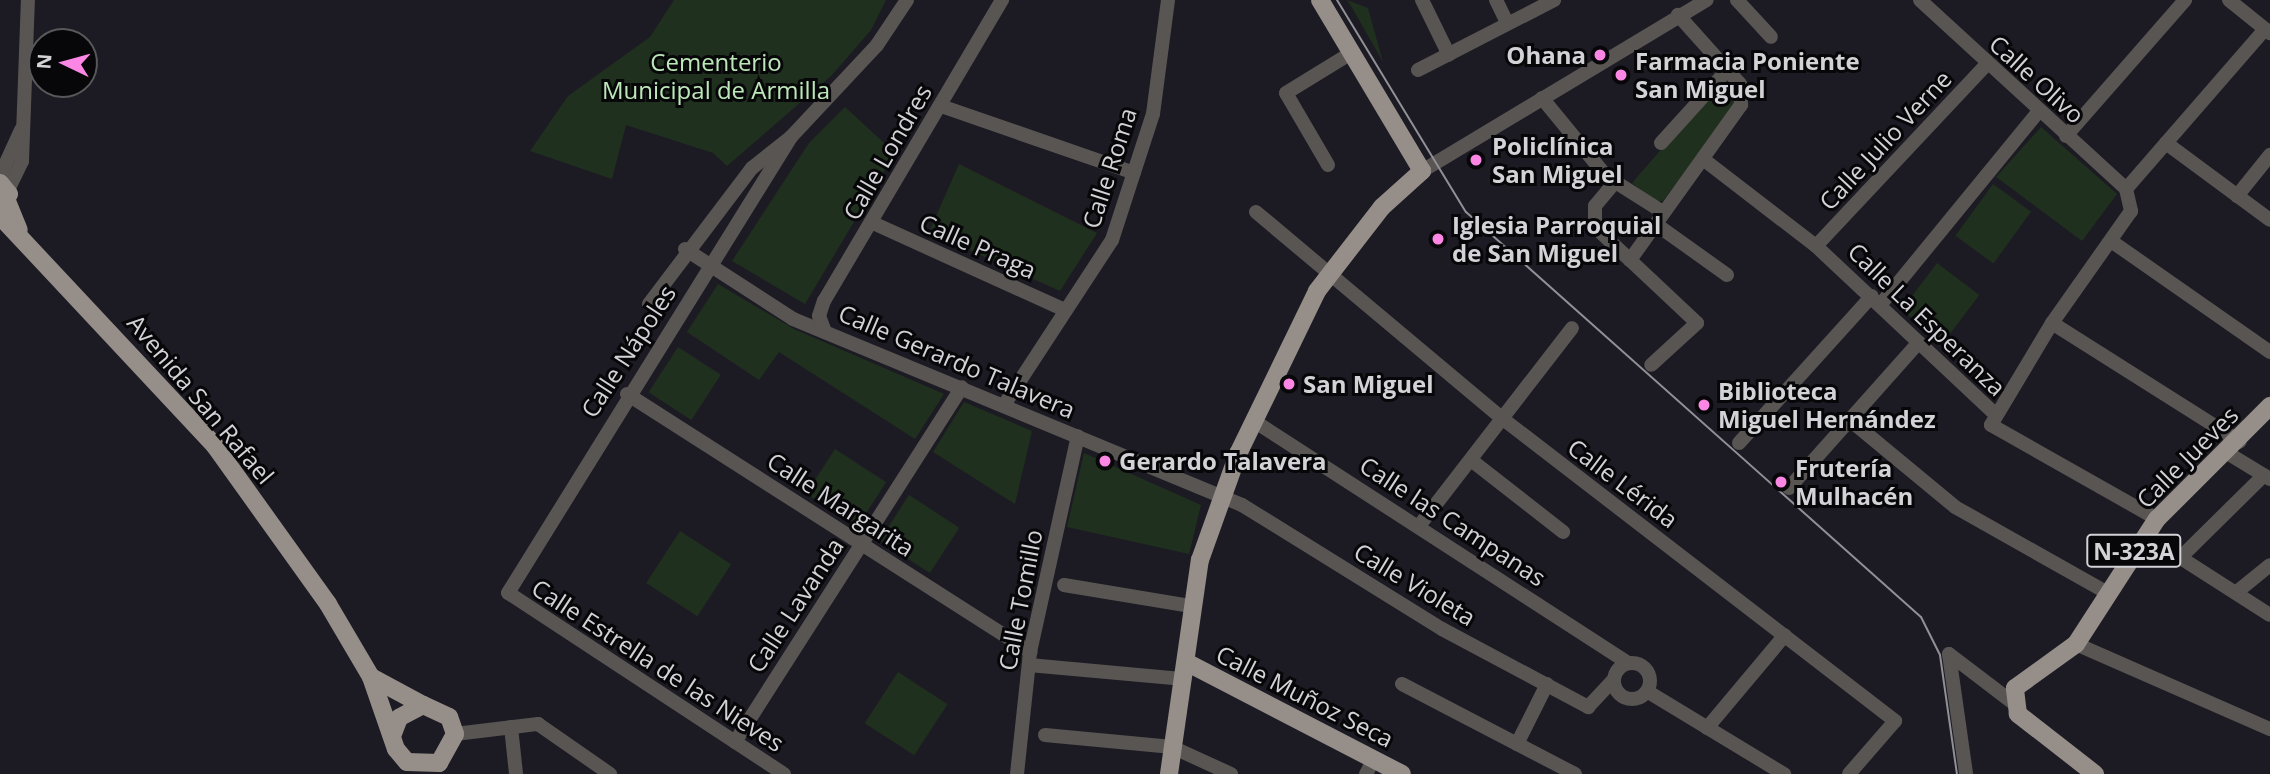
<!DOCTYPE html>
<meta charset="utf-8">
<style>
body{margin:0}
#map{position:relative;width:2270px;height:774px;overflow:hidden;background:#1c1b23;font-family:"Open Sans",sans-serif}
div>[style]{position:absolute}
[style*='--x']{left:calc(var(--x)*1px);top:calc(var(--y)*1px);width:calc(var(--w)*1px);rotate:calc(var(--a)*1deg)}
.green>*{inset:0;background:#20301e;transform-origin:0 0}
.minor>*{height:14px;margin:-7px;padding:0 7px;transform-origin:7px;border-radius:7px;background:#595553}
.minor>.ring{margin:-7px;padding:0;box-sizing:content-box;background:none;border:14px solid #595553;border-radius:50%}
.major>*{height:18px;margin:-9px;padding:0 9px;transform-origin:9px;border-radius:9px;background:#968e89}
.tram>*{height:2px;margin:-1px;padding:0 1px;transform-origin:1px;border-radius:1px;background:#909096}
.dots>*{width:19px;height:19px;translate:-50% -50%;box-sizing:border-box;border:4px solid #070709;border-radius:50%}
span{translate:-50% -50%;white-space:nowrap;text-align:center;line-height:1.15;-webkit-text-stroke:6px #070709;paint-order:stroke}
.shield-label span{padding:2px 5px;background:#070709;border:2px solid;border-radius:5px;-webkit-text-stroke-width:0}
.shield-label{font-size:23px;color:#d2d2d7;font-weight:700}
.poi-label{font-size:24px;color:#d2d2d7;font-weight:700}
.right{translate:-100% -50%;text-align:right}
.left{translate:0 -50%;text-align:left}
.park-label{font-size:24px;color:#bce7b8}
.street-label{font-size:24px;color:#d2d2d7}
.north{position:absolute;left:28px;top:28px;width:70px;height:70px;box-sizing:border-box;background:#070709;border:2px solid #58585b;border-radius:50%;rotate:275deg;font-size:19px;font-weight:700;line-height:28px;text-align:center;color:#d2d2d7}
.north::after{content:'';display:block;margin:auto;width:24px;height:32px;background:#fc86e4;clip-path:polygon(50% 0,100% 100%,50% 72%,0 100%)}
</style>
<div id="map">
<div class="green">
<i style="clip-path:polygon(674px 0,886px 0,871px 30px,832px 75px,727px 166px,713px 153px,626px 125px,612px 179px,530px 151px,568px 96px,650px 37px)"></i>
<i style="clip-path:polygon(1347px 0,1368px 8px,1383px 62px,1351px 6px)"></i>
<i style="clip-path:polygon(1724px 77px,1737px 88px,1737px 104px,1663px 201px,1654px 201px,1632px 183px)"></i>
<i style="clip-path:polygon(845px 107px,895px 153px,805px 304px,732px 261px,809px 143px)"></i>
<i style="clip-path:polygon(2041px 127px,2117px 194px,2082px 241px,1996px 177px)"></i>
<i style="clip-path:polygon(959px 164px,1097px 233px,1060px 291px,929px 232px)"></i>
<i style="left:1993px;top:184px;width:47px;height:64px;rotate:36deg"></i>
<i style="left:1937px;top:263px;width:53px;height:59px;rotate:37deg"></i>
<i style="clip-path:polygon(718px 284px,794px 329px,944px 394px,915px 439px,779px 352px,759px 380px,687px 332px)"></i>
<i style="left:678px;top:347px;width:51px;height:54px;rotate:33deg"></i>
<i style="clip-path:polygon(964px 402px,1032px 431px,1015px 504px,933px 452px)"></i>
<i style="left:835px;top:449px;width:61px;height:53px;rotate:33deg"></i>
<i style="clip-path:polygon(1084px 453px,1201px 505px,1189px 554px,1067px 527px)"></i>
<i style="left:909px;top:495px;width:60px;height:54px;rotate:33deg"></i>
<i style="left:680px;top:531px;width:61px;height:62px;rotate:33deg"></i>
<i style="left:898px;top:672px;width:59px;height:61px;rotate:33deg"></i>
</div>
<div class="minor">
<i style="--x:1422;--y:0;--w:61;--a:63.9"></i>
<i style="--x:1496;--y:0;--w:25;--a:64"></i>
<i style="--x:1737;--y:0;--w:50;--a:47.4"></i>
<i style="--x:1920;--y:0;--w:280;--a:42.5"></i>
<i style="--x:2229;--y:0;--w:53;--a:38.8"></i>
<i style="--x:1418;--y:70;--w:153;--a:-27.2"></i>
<i style="--x:1542;--y:98;--w:101;--a:50.6"></i>
<i style="--x:1606;--y:176;--w:67;--a:32.3"></i>
<i style="--x:941;--y:106;--w:204;--a:19.1"></i>
<i style="--x:2066;--y:136;--w:181;--a:-48.8"></i>
<i style="--x:1661;--y:143;--w:100;--a:-47.8"></i>
<i style="--x:2166;--y:143;--w:129;--a:36.5"></i>
<i style="--x:1703;--y:159;--w:143;--a:37.6"></i>
<i style="--x:1816;--y:246;--w:245;--a:43.2"></i>
<i style="--x:1328;--y:165;--w:83;--a:-120.3"></i>
<i style="--x:1286;--y:93;--w:76;--a:-31.6"></i>
<i style="--x:1422;--y:171;--w:332;--a:-31"></i>
<i style="--x:0;--y:176;--w:51;--a:-65.5"></i>
<i style="--x:1615;--y:182;--w:31;--a:130"></i>
<i style="--x:1595;--y:206;--w:21;--a:90"></i>
<i style="--x:1595;--y:227;--w:48;--a:43.3"></i>
<i style="--x:1630;--y:260;--w:191;--a:-54.4"></i>
<i style="--x:1741;--y:105;--w:21;--a:-93"></i>
<i style="--x:1740;--y:84;--w:93;--a:-131.9"></i>
<i style="--x:2126;--y:189;--w:23;--a:77"></i>
<i style="--x:2131;--y:211;--w:137;--a:125.2"></i>
<i style="--x:2052;--y:323;--w:119;--a:120.9"></i>
<i style="--x:1991;--y:425;--w:191;--a:29.5"></i>
<i style="--x:2126;--y:189;--w:212;--a:-49"></i>
<i style="--x:8;--y:190;--w:32;--a:-64"></i>
<i style="--x:22;--y:161;--w:161;--a:-87.9"></i>
<i style="--x:2237;--y:196;--w:53;--a:-51.2"></i>
<i style="--x:1256;--y:212;--w:322;--a:40"></i>
<i style="--x:1503;--y:419;--w:495;--a:37.6"></i>
<i style="--x:1895;--y:721;--w:70;--a:131"></i>
<i style="--x:873;--y:223;--w:211;--a:24.4"></i>
<i style="--x:1657;--y:225;--w:86;--a:35.5"></i>
<i style="--x:2111;--y:241;--w:194;--a:34.9"></i>
<i style="--x:1816;--y:246;--w:248;--a:-46.8"></i>
<i style="--x:685;--y:249;--w:129;--a:32.9"></i>
<i style="--x:793;--y:319;--w:486;--a:22.5"></i>
<i style="--x:1242;--y:505;--w:235;--a:31.8"></i>
<i style="--x:1442;--y:629;--w:166;--a:28.1"></i>
<i style="--x:1588;--y:707;--w:35;--a:-47"></i>
<i style="--x:1630;--y:260;--w:92;--a:43.2"></i>
<i style="--x:1697;--y:323;--w:62;--a:137.6"></i>
<i style="--x:649;--y:304;--w:171;--a:-52.9"></i>
<i style="--x:752;--y:168;--w:50;--a:-38.5"></i>
<i style="--x:791;--y:137;--w:126;--a:-46.9"></i>
<i style="--x:877;--y:45;--w:54;--a:-56.3"></i>
<i style="--x:1881;--y:304;--w:248;--a:-50.7"></i>
<i style="--x:2052;--y:323;--w:222;--a:32.3"></i>
<i style="--x:824;--y:329;--w:14;--a:-111"></i>
<i style="--x:819;--y:316;--w:16;--a:-72"></i>
<i style="--x:824;--y:301;--w:350;--a:-59.4"></i>
<i style="--x:627;--y:394;--w:479;--a:32.6"></i>
<i style="--x:1004;--y:405;--w:197;--a:-56.8"></i>
<i style="--x:1112;--y:240;--w:133;--a:-72"></i>
<i style="--x:1153;--y:114;--w:115;--a:-82.5"></i>
<i style="--x:1850;--y:420;--w:136;--a:39.6"></i>
<i style="--x:1955;--y:507;--w:173;--a:29.4"></i>
<i style="--x:1254;--y:421;--w:444;--a:32.9"></i>
<i style="--x:1739;--y:443;--w:198;--a:-47.9"></i>
<i style="--x:2229;--y:454;--w:48;--a:31.4"></i>
<i style="--x:1471;--y:460;--w:117;--a:38"></i>
<i style="--x:1789;--y:488;--w:195;--a:-48.3"></i>
<i style="--x:1419;--y:526;--w:250;--a:-52.3"></i>
<i style="--x:2145;--y:535;--w:148;--a:32.6"></i>
<i style="--x:2182;--y:556;--w:115;--a:-44.6"></i>
<i style="--x:1064;--y:585;--w:129;--a:9.4"></i>
<i style="--x:2238;--y:591;--w:41;--a:-39.1"></i>
<i style="--x:2076;--y:644;--w:212;--a:23.7"></i>
<i style="--x:1949;--y:654;--w:121;--a:81.9"></i>
<i style="--x:1949;--y:654;--w:79;--a:37.3"></i>
<i class="ring" style="left:1614px;top:663px;width:22px;height:22px"></i>
<i style="--x:1029;--y:665;--w:156;--a:5.2"></i>
<i style="--x:1402;--y:684;--w:195;--a:27.5"></i>
<i style="--x:1650;--y:693;--w:157;--a:31.2"></i>
<i style="--x:511;--y:727;--w:47;--a:83.9"></i>
<i style="--x:1707;--y:728;--w:121;--a:-50"></i>
<i style="--x:455;--y:734;--w:84;--a:-6.9"></i>
<i style="--x:538;--y:724;--w:88;--a:34.8"></i>
<i style="--x:1045;--y:735;--w:128;--a:5.4"></i>
<i style="--x:1172;--y:747;--w:65;--a:24.6"></i>
<i style="--x:735;--y:742;--w:421;--a:-57.4"></i>
<i style="--x:1517;--y:744;--w:67;--a:-63.4"></i>
<i style="--x:784;--y:774;--w:330;--a:-146.7"></i>
<i style="--x:508;--y:593;--w:537;--a:-58.18"></i>
<i style="--x:1017;--y:774;--w:123;--a:-83.9"></i>
<i style="--x:1030;--y:652;--w:221;--a:-77.5"></i>
<i style="--x:1366;--y:774;--w:17;--a:-62"></i>
</div>
<div class="major">
<i style="--x:0;--y:183;--w:14;--a:51"></i>
<i style="--x:9;--y:194;--w:15;--a:127"></i>
<i style="--x:7;--y:201;--w:31;--a:68"></i>
<i style="--x:0;--y:216;--w:315;--a:46.9"></i>
<i style="--x:215;--y:446;--w:194;--a:54.4"></i>
<i style="--x:328;--y:604;--w:85;--a:59.5"></i>
<i style="--x:371;--y:677;--w:76;--a:70.9"></i>
<i style="--x:396;--y:749;--w:17;--a:50"></i>
<i style="--x:407;--y:762;--w:32;--a:2"></i>
<i style="--x:439;--y:763;--w:33;--a:-61"></i>
<i style="--x:455;--y:734;--w:18;--a:-109"></i>
<i style="--x:449;--y:717;--w:29;--a:-155"></i>
<i style="--x:423;--y:705;--w:27;--a:152"></i>
<i style="--x:399;--y:718;--w:17;--a:111"></i>
<i style="--x:1186;--y:662;--w:243;--a:27.4"></i>
<i style="--x:371;--y:677;--w:59;--a:28.3"></i>
<i style="--x:1169;--y:774;--w:216;--a:-81.8"></i>
<i style="--x:1200;--y:560;--w:113;--a:-70.3"></i>
<i style="--x:1238;--y:454;--w:181;--a:-64.1"></i>
<i style="--x:1317;--y:291;--w:106;--a:-52.3"></i>
<i style="--x:1382;--y:207;--w:54;--a:-42"></i>
<i style="--x:1422;--y:171;--w:199;--a:-120.8"></i>
<i style="--x:2095;--y:774;--w:98;--a:-142.1"></i>
<i style="--x:2018;--y:714;--w:26;--a:-97"></i>
<i style="--x:2015;--y:688;--w:75;--a:-35.8"></i>
<i style="--x:2076;--y:644;--w:149;--a:-57.1"></i>
<i style="--x:2157;--y:519;--w:160;--a:-45"></i>
</div>
<div class="tram">
<i style="--x:1337;--y:0;--w:248;--a:58.7"></i>
<i style="--x:1466;--y:212;--w:609;--a:41.67"></i>
<i style="--x:1921;--y:617;--w:42;--a:63.4"></i>
<i style="--x:1940;--y:655;--w:120;--a:81.9"></i>
</div>
<div class="dots">
<i style="left:1600px;top:55px;background:#fc86e4"></i>
<i style="left:1621px;top:75px;background:#fc86e4"></i>
<i style="left:1476px;top:160px;background:#fc86e4"></i>
<i style="left:1438px;top:239px;background:#fc86e4"></i>
<i style="left:1289px;top:384px;background:#fc86e4"></i>
<i style="left:1704px;top:405px;background:#fc86e4"></i>
<i style="left:1105px;top:461px;background:#fc86e4"></i>
<i style="left:1781px;top:482px;background:#fc86e4"></i>
</div>
<div class="shield-label">
<span style="left:2134px;top:551px">N-323A</span>
</div>
<div class="poi-label">
<span class="right" style="left:1586px;top:55px">Ohana</span>
<span class="left" style="left:1635px;top:75px">Farmacia Poniente<br>San Miguel</span>
<span class="left" style="left:1492px;top:160px">Policlínica<br>San Miguel</span>
<span class="left" style="left:1452px;top:239px">Iglesia Parroquial<br>de San Miguel</span>
<span class="left" style="left:1303px;top:384px">San Miguel</span>
<span class="left" style="left:1718px;top:405px">Biblioteca<br>Miguel Hernández</span>
<span class="left" style="left:1119px;top:461px">Gerardo Talavera</span>
<span class="left" style="left:1795px;top:482px">Frutería<br>Mulhacén</span>
</div>
<div class="park-label">
<span style="left:716px;top:76px">Cementerio<br>Municipal de Armilla</span>
</div>
<div class="street-label">
<span style="left:2037px;top:79px;rotate:42deg">Calle Olivo</span>
<span style="left:1885px;top:140px;rotate:-47deg">Calle Julio Verne</span>
<span style="left:887px;top:152px;rotate:-60deg">Calle Londres</span>
<span style="left:1109px;top:168px;rotate:-72deg">Calle Roma</span>
<span style="left:978px;top:246px;rotate:24deg">Calle Praga</span>
<span style="left:1927px;top:319px;rotate:44deg">Calle La Esperanza</span>
<span style="left:628px;top:351px;rotate:-57deg">Calle Nápoles</span>
<span style="left:957px;top:361px;rotate:23deg">Calle Gerardo Talavera</span>
<span style="left:201px;top:399px;rotate:50deg">Avenida San Rafael</span>
<span style="left:2187px;top:457px;rotate:-45deg">Calle Jueves</span>
<span style="left:1623px;top:483px;rotate:37deg">Calle Lérida</span>
<span style="left:841px;top:504px;rotate:33deg">Calle Margarita</span>
<span style="left:1453px;top:521px;rotate:33deg">Calle las Campanas</span>
<span style="left:1415px;top:584px;rotate:31deg">Calle Violeta</span>
<span style="left:1020px;top:600px;rotate:-79deg">Calle Tomillo</span>
<span style="left:795px;top:605px;rotate:-57deg">Calle Lavanda</span>
<span style="left:658px;top:665px;rotate:33deg">Calle Estrella de las Nieves</span>
<span style="left:1305px;top:696px;rotate:27deg">Calle Muñoz Seca</span>
</div>
<div class="north">N</div>
</div>
